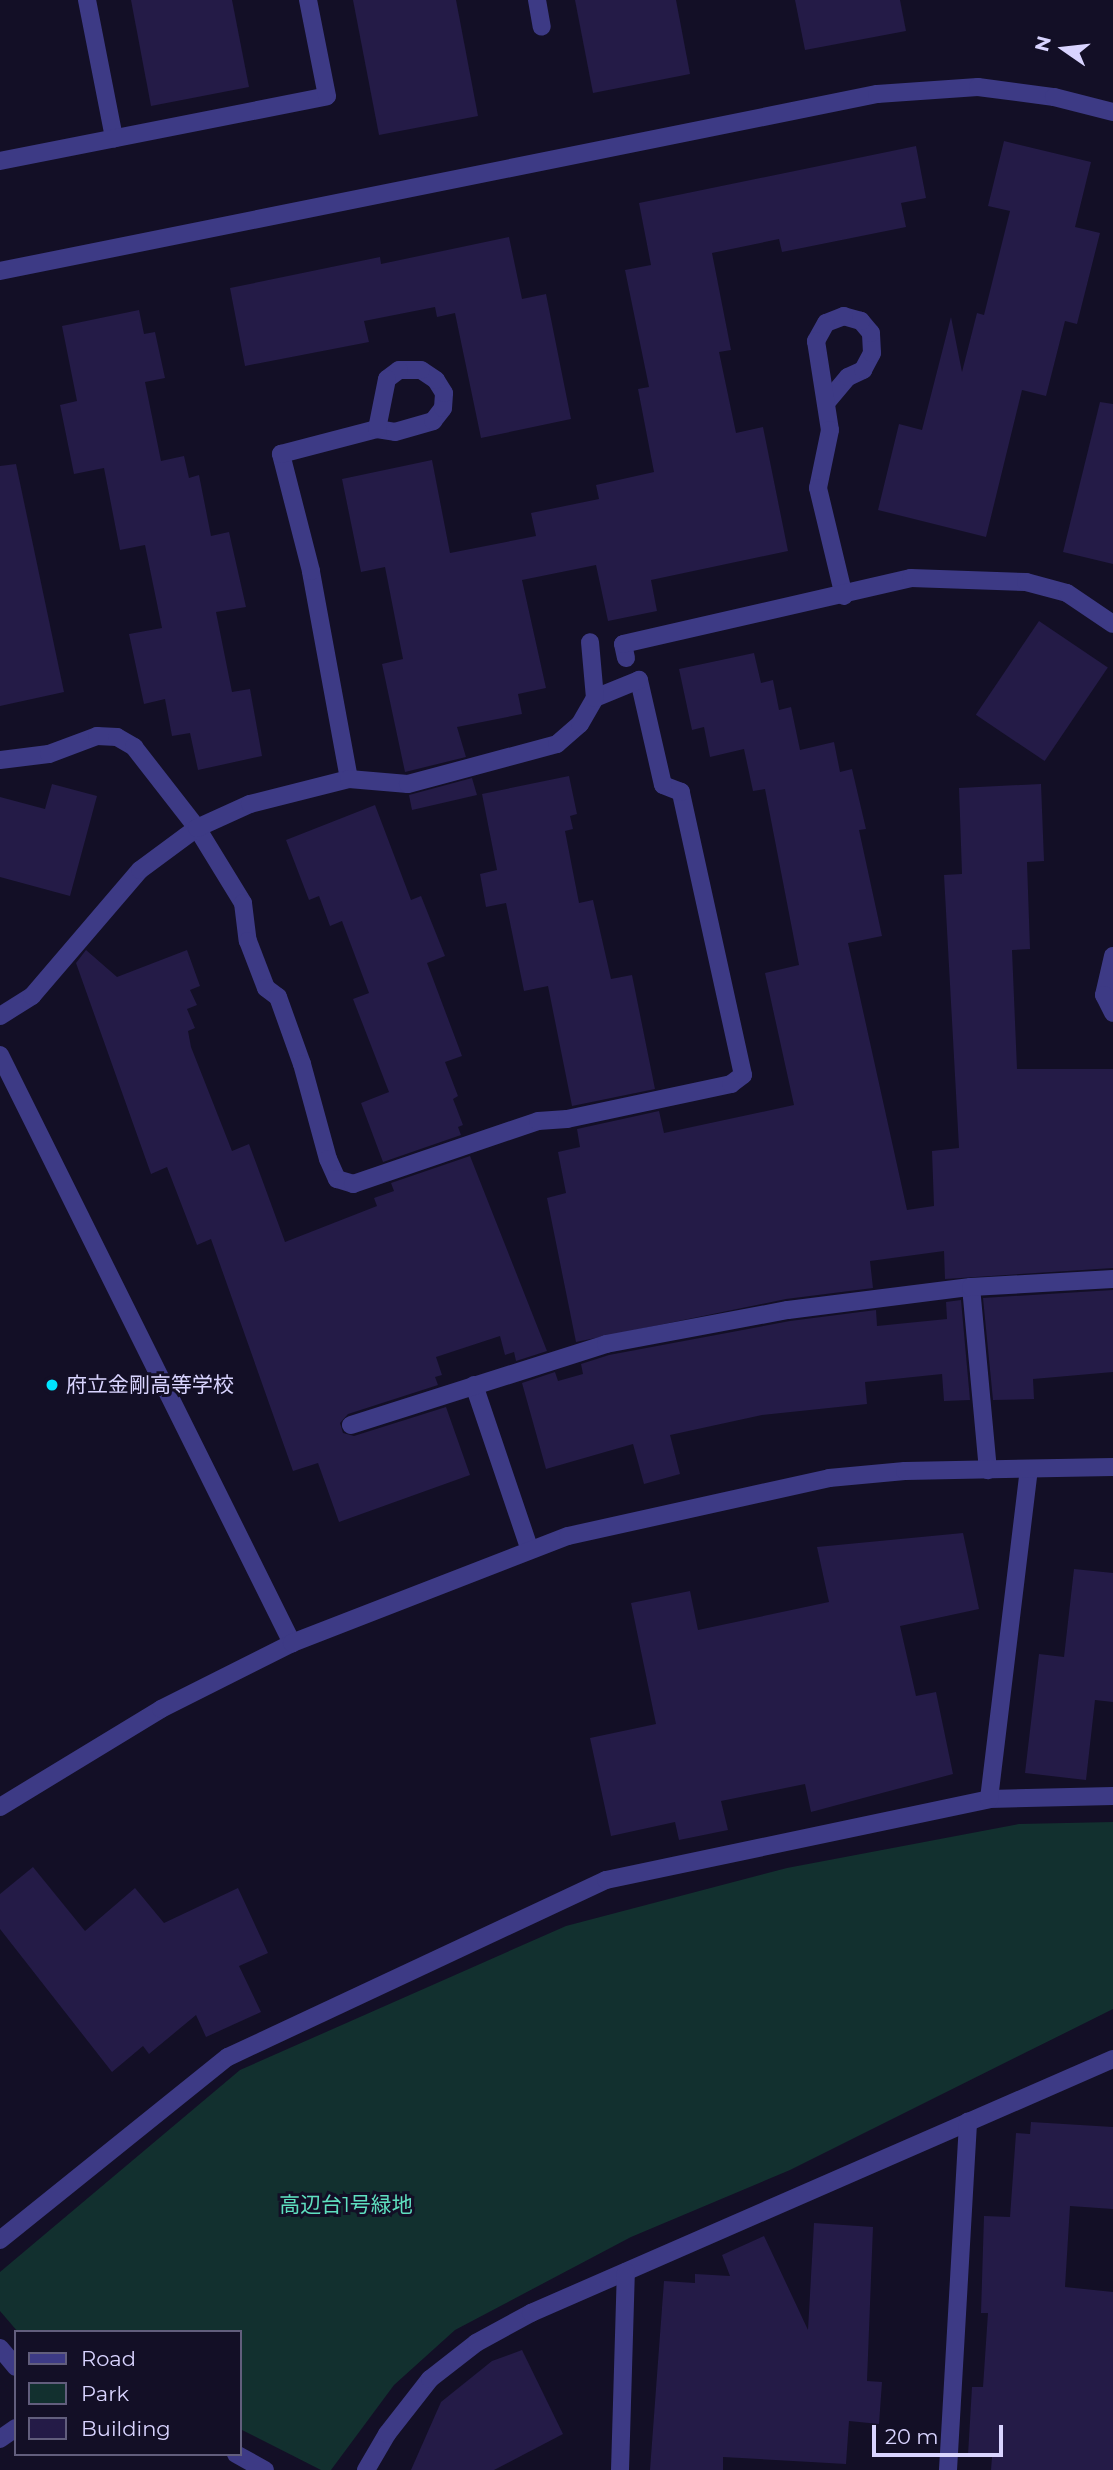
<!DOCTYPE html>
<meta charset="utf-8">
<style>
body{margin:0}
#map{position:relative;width:1113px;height:2470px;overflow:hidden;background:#130f26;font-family:Montserrat,"Noto Sans JP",sans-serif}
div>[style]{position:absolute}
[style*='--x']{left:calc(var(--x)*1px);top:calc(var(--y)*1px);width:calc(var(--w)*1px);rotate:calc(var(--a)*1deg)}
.green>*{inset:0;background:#12302f}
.building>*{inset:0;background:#241b47;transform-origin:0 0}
.service>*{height:18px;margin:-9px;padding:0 9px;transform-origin:9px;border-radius:9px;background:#3d3a85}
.pedestrian>*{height:18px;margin:-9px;padding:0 9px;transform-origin:9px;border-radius:9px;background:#3d3a85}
.minor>*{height:18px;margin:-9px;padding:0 9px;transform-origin:9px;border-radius:9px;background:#3d3a85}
.tertiary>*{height:18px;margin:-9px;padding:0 9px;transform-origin:9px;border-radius:9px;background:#3d3a85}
.dots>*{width:19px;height:19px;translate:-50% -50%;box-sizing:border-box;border:4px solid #130f26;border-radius:50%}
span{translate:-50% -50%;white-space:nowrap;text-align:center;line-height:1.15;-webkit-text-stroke:6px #130f26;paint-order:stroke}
.poi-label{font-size:21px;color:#d9d4ff}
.left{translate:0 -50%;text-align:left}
.park-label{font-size:21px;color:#5fe0c0}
.legend{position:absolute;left:14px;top:2330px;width:228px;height:126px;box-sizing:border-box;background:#130f26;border:2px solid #625e7d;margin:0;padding:9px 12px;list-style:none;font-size:21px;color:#d9d4ff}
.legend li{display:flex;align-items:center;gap:14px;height:35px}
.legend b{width:35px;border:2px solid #625e7d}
.north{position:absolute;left:1029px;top:14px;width:70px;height:70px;-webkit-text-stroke:5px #130f26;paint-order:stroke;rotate:284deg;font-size:19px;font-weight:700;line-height:28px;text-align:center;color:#d9d4ff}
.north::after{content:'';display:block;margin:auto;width:24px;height:32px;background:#d9d4ff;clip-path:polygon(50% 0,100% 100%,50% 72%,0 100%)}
.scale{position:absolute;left:872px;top:2425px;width:131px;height:32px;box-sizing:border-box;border:4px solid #d9d4ff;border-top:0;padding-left:9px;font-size:21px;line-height:24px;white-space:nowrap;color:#d9d4ff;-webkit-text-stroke:5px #130f26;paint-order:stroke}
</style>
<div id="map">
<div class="green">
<i style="clip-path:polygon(1113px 1822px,1113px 2009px,790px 2170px,631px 2237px,455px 2330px,394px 2385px,331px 2470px,321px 2470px,240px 2429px,240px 2332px,18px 2332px,0 2311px,0 2272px,240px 2070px,566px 1926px,787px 1868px,1019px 1824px)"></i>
</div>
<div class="building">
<i style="clip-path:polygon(131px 0,232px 0,249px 87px,151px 106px)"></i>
<i style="clip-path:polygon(353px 0,456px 0,478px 116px,379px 135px)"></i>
<i style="clip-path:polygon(575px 0,676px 0,690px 74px,593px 93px)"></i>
<i style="clip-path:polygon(795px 0,900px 0,906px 31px,805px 50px)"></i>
<i style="clip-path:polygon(1004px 141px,1091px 162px,1075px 227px,1100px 233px,1077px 324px,1065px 321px,1046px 396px,1022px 390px,986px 537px,878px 510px,899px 424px,922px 430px,951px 317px,962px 372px,977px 313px,984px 315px,1010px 211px,988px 206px)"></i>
<i style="clip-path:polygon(916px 146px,926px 198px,901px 203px,906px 227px,782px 252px,779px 239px,712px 253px,731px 350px,719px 352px,736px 433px,763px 427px,788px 551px,651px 580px,657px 611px,608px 621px,596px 565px,522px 580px,546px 688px,518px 694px,522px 714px,457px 727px,466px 757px,405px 772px,382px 664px,403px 659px,385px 567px,361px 572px,342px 479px,432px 460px,450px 553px,536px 536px,531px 513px,599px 499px,596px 485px,654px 472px,638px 389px,649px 387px,625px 270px,651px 265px,639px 203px)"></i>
<i style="clip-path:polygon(509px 237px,522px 299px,546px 294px,571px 419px,481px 438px,455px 313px,437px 317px,435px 307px,364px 321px,369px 342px,245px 366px,230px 288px,380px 257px,381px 264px)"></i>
<i style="clip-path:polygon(139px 310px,144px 334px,155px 332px,165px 378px,145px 382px,161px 461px,184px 456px,189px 478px,199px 475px,211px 536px,229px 532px,246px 607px,216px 612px,232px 692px,250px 689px,262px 756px,198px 770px,190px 733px,172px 736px,165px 699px,144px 704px,129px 634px,162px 628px,145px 545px,120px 550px,104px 468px,74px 474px,60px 405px,77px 401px,62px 326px)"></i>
<i style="clip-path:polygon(1100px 402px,1113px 404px,1113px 564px,1063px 552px)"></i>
<i style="clip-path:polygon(16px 464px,64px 692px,0 706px,0 466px)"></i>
<i style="left:1039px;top:621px;width:83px;height:113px;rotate:34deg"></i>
<i style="clip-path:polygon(754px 653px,761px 683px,773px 680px,779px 710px,791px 707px,800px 750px,834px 742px,840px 772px,852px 769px,866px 829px,859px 830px,882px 936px,848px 943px,907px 1210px,934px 1206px,932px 1151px,959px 1148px,944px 875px,962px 874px,959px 788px,1041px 784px,1044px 861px,1027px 862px,1030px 949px,1012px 950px,1017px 1069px,1113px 1069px,1113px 1268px,945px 1279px,944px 1251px,870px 1261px,873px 1288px,786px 1299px,576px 1342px,547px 1198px,566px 1193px,558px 1152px,580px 1147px,577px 1129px,659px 1111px,664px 1133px,794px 1105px,765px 973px,799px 965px,765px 789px,753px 791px,744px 749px,710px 757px,704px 727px,692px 730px,679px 669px)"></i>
<i style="clip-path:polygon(569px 776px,577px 814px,570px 816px,573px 829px,565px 831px,579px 903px,593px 900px,611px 979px,632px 975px,655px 1089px,572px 1106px,548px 986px,524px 991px,506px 903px,486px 907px,480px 874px,497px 870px,482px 794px)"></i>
<i style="clip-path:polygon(472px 778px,477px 795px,412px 810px,409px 795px)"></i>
<i style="clip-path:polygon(52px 784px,97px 796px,70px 896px,0 877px,0 797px,45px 809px)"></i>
<i style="clip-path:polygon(375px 805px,411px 900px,421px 896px,445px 956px,427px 963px,462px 1056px,445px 1062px,458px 1096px,453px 1099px,463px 1125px,458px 1127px,461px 1135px,383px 1162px,361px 1103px,389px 1092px,353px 999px,369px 993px,342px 921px,330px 926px,319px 896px,309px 900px,286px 840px)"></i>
<i style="clip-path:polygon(86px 950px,117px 977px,187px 950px,200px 986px,190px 990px,197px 1005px,187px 1009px,195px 1028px,188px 1031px,191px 1047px,232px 1151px,249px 1144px,285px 1242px,377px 1206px,374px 1198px,394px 1191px,391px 1183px,470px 1156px,547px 1351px,516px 1361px,514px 1352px,505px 1355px,500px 1336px,436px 1357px,442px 1375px,435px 1377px,438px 1385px,348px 1414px,340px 1423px,343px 1433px,354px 1436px,446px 1407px,470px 1475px,339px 1522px,318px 1463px,293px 1471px,211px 1239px,197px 1245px,167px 1167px,151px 1174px,76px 963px)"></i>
<i style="clip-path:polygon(1113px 1290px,1113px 1372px,1033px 1379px,1034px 1399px,993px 1400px,983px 1298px)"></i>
<i style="clip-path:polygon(961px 1300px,970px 1400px,944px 1401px,942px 1374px,865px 1382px,867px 1404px,762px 1415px,670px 1435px,680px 1474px,644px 1484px,633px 1444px,546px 1469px,522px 1383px,555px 1372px,558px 1381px,583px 1374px,581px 1364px,609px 1355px,790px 1321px,876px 1310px,877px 1326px,947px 1319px,946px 1302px)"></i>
<i style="clip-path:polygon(963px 1533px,979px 1609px,900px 1626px,916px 1696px,936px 1692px,953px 1774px,811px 1812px,805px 1784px,721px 1801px,728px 1830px,679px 1840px,675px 1822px,611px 1836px,590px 1738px,656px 1724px,631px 1603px,690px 1591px,698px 1630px,829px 1602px,817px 1547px)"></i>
<i style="clip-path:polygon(1074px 1569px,1113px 1573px,1113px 1702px,1095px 1700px,1086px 1780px,1025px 1773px,1039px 1654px,1064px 1657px)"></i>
<i style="clip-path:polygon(33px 1867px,85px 1931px,135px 1888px,164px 1923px,238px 1888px,268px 1953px,239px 1966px,261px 2012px,206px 2037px,196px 2015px,149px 2054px,143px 2046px,112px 2072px,0 1929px,0 1894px)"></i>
<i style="clip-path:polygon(1031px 2122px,1113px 2127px,1113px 2209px,1070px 2206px,1065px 2287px,1113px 2292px,1113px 2470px,991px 2470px,992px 2457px,968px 2455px,972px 2387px,983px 2387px,988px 2313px,981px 2313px,984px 2216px,1010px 2217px,1016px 2133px,1030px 2134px)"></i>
<i style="clip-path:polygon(814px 2223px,873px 2227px,867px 2381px,882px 2382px,879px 2424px,849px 2421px,846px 2464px,723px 2457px,723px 2470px,650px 2470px,664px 2281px,695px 2283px,695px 2274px,730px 2276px,722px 2255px,764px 2236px,808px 2330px)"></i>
<i style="clip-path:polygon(522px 2350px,563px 2434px,494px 2470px,411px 2470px,441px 2402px,492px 2361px)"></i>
</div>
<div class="service">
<i style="--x:87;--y:0;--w:141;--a:78.9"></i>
<i style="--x:537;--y:0;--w:27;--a:80"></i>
<i style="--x:0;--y:161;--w:333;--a:-11.2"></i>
<i style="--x:327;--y:96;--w:98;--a:-101.2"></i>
<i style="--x:826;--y:403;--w:34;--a:-50"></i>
<i style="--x:848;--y:377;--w:17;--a:-25"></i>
<i style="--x:863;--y:370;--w:19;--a:-62"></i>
<i style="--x:872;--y:353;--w:20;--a:-93"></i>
<i style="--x:871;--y:333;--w:16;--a:-130"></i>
<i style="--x:861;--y:321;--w:18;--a:-164"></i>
<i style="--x:844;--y:316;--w:19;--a:159"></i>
<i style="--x:826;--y:323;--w:21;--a:119"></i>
<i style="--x:816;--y:341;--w:90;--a:81.1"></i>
<i style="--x:830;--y:430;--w:59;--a:101.7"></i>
<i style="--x:818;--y:488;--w:111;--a:76.5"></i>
<i style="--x:626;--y:658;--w:14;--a:-102"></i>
<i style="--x:623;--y:644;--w:295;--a:-12.9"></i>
<i style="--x:911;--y:578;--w:115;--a:2"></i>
<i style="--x:1026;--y:582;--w:42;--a:15"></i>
<i style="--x:1067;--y:593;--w:55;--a:34"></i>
<i style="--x:0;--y:760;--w:49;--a:-7"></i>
<i style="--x:49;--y:754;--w:51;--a:-20.6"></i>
<i style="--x:97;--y:736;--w:20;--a:3"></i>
<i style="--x:117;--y:737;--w:20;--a:30"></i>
<i style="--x:134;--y:747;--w:103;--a:52.1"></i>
<i style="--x:197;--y:828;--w:88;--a:58.5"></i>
<i style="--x:243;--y:903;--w:38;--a:83"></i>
<i style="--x:248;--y:941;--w:50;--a:69"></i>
<i style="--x:266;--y:988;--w:15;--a:37"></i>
<i style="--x:278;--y:997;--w:71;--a:70.3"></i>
<i style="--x:302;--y:1064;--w:98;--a:74.7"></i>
<i style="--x:328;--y:1159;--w:22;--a:66"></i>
<i style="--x:337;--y:1179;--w:17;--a:17"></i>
<i style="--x:353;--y:1184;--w:195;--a:-18.8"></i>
<i style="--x:538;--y:1121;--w:29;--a:-4"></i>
<i style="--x:567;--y:1119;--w:168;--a:-12"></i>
<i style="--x:731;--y:1084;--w:15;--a:-37"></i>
<i style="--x:743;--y:1075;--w:290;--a:-102.4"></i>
<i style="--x:681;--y:792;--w:19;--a:-159"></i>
<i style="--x:663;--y:785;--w:108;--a:-102.9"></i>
<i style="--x:639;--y:680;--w:48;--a:157.8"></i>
<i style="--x:349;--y:779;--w:211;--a:-100.4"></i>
<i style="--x:311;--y:571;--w:121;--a:-104.4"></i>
<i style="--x:281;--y:454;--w:99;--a:-14.6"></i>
<i style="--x:377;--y:429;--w:18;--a:9"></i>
<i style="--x:395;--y:432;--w:40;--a:-16"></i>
<i style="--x:433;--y:421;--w:16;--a:-52"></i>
<i style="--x:443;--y:408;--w:15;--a:-86"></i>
<i style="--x:444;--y:393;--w:15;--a:-122"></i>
<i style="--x:436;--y:380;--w:18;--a:-146"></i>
<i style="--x:421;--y:370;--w:22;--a:180"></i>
<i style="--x:399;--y:370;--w:15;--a:143"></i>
<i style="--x:387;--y:379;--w:51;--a:101.3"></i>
<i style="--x:1113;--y:956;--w:40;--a:103"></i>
<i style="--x:1104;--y:995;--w:20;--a:63"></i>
<i style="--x:0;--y:1016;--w:38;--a:-32"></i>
<i style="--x:32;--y:996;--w:166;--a:-49.4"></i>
<i style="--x:140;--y:870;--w:71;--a:-36.4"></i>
<i style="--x:197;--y:828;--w:58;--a:-24.4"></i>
<i style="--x:250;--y:804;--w:102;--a:-14.2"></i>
<i style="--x:349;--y:779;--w:59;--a:4.8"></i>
<i style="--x:408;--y:784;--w:154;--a:-15"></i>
<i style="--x:557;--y:744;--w:30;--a:-41"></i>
<i style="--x:580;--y:724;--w:30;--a:-60"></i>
<i style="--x:595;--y:698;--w:56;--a:-95.1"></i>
</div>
<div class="pedestrian">
<i style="--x:0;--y:271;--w:895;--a:-11.41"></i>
<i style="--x:877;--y:94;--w:101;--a:-4"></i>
<i style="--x:978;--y:87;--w:77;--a:7.5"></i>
<i style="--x:1054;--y:97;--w:61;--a:14.3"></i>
<i style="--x:989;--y:1799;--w:124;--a:-1.4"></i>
</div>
<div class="minor">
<i style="--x:971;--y:1287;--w:184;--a:84.7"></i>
<i style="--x:474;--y:1385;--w:174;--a:71.3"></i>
<i style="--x:351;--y:1425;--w:268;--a:-17.6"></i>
<i style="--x:606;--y:1344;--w:185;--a:-10.6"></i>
<i style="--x:788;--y:1310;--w:184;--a:-7.2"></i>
<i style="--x:971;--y:1287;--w:142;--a:-3.2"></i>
<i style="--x:0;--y:2240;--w:292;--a:-38.8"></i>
<i style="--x:228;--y:2057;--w:417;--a:-25.1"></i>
<i style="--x:606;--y:1880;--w:391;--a:-11.9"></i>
<i style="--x:989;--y:1799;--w:332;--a:-83.1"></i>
<i style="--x:0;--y:2348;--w:25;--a:50"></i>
<i style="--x:0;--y:2439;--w:19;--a:-35"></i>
<i style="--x:236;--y:2454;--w:33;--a:29"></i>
<i style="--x:366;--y:2470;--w:42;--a:-59.7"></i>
<i style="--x:387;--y:2434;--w:70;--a:-52"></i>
<i style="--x:430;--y:2379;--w:58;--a:-38"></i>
<i style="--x:476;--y:2343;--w:63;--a:-28.6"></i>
<i style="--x:531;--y:2313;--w:635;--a:-23.58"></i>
<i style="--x:620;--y:2470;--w:198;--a:-88.3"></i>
<i style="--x:948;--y:2470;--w:349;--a:-86.7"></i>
</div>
<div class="tertiary">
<i style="--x:0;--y:1055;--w:657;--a:63.59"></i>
<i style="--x:0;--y:1807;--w:188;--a:-31.3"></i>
<i style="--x:161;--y:1709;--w:147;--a:-26.7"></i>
<i style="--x:292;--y:1643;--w:296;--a:-21.2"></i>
<i style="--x:568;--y:1536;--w:267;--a:-12.5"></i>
<i style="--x:829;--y:1478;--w:76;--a:-5.3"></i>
<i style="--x:905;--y:1471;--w:208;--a:-1.1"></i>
</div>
<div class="dots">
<i style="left:52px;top:1385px;background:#00e5ff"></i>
</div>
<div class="poi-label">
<span class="left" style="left:66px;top:1385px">府立金剛高等学校</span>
</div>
<div class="park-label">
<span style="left:346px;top:2205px">高辺台1号緑地</span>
</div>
<ul class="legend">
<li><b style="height:9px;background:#3d3a85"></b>Road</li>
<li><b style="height:19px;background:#12302f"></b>Park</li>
<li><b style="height:19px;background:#241b47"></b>Building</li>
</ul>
<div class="north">N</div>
<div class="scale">20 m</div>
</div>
